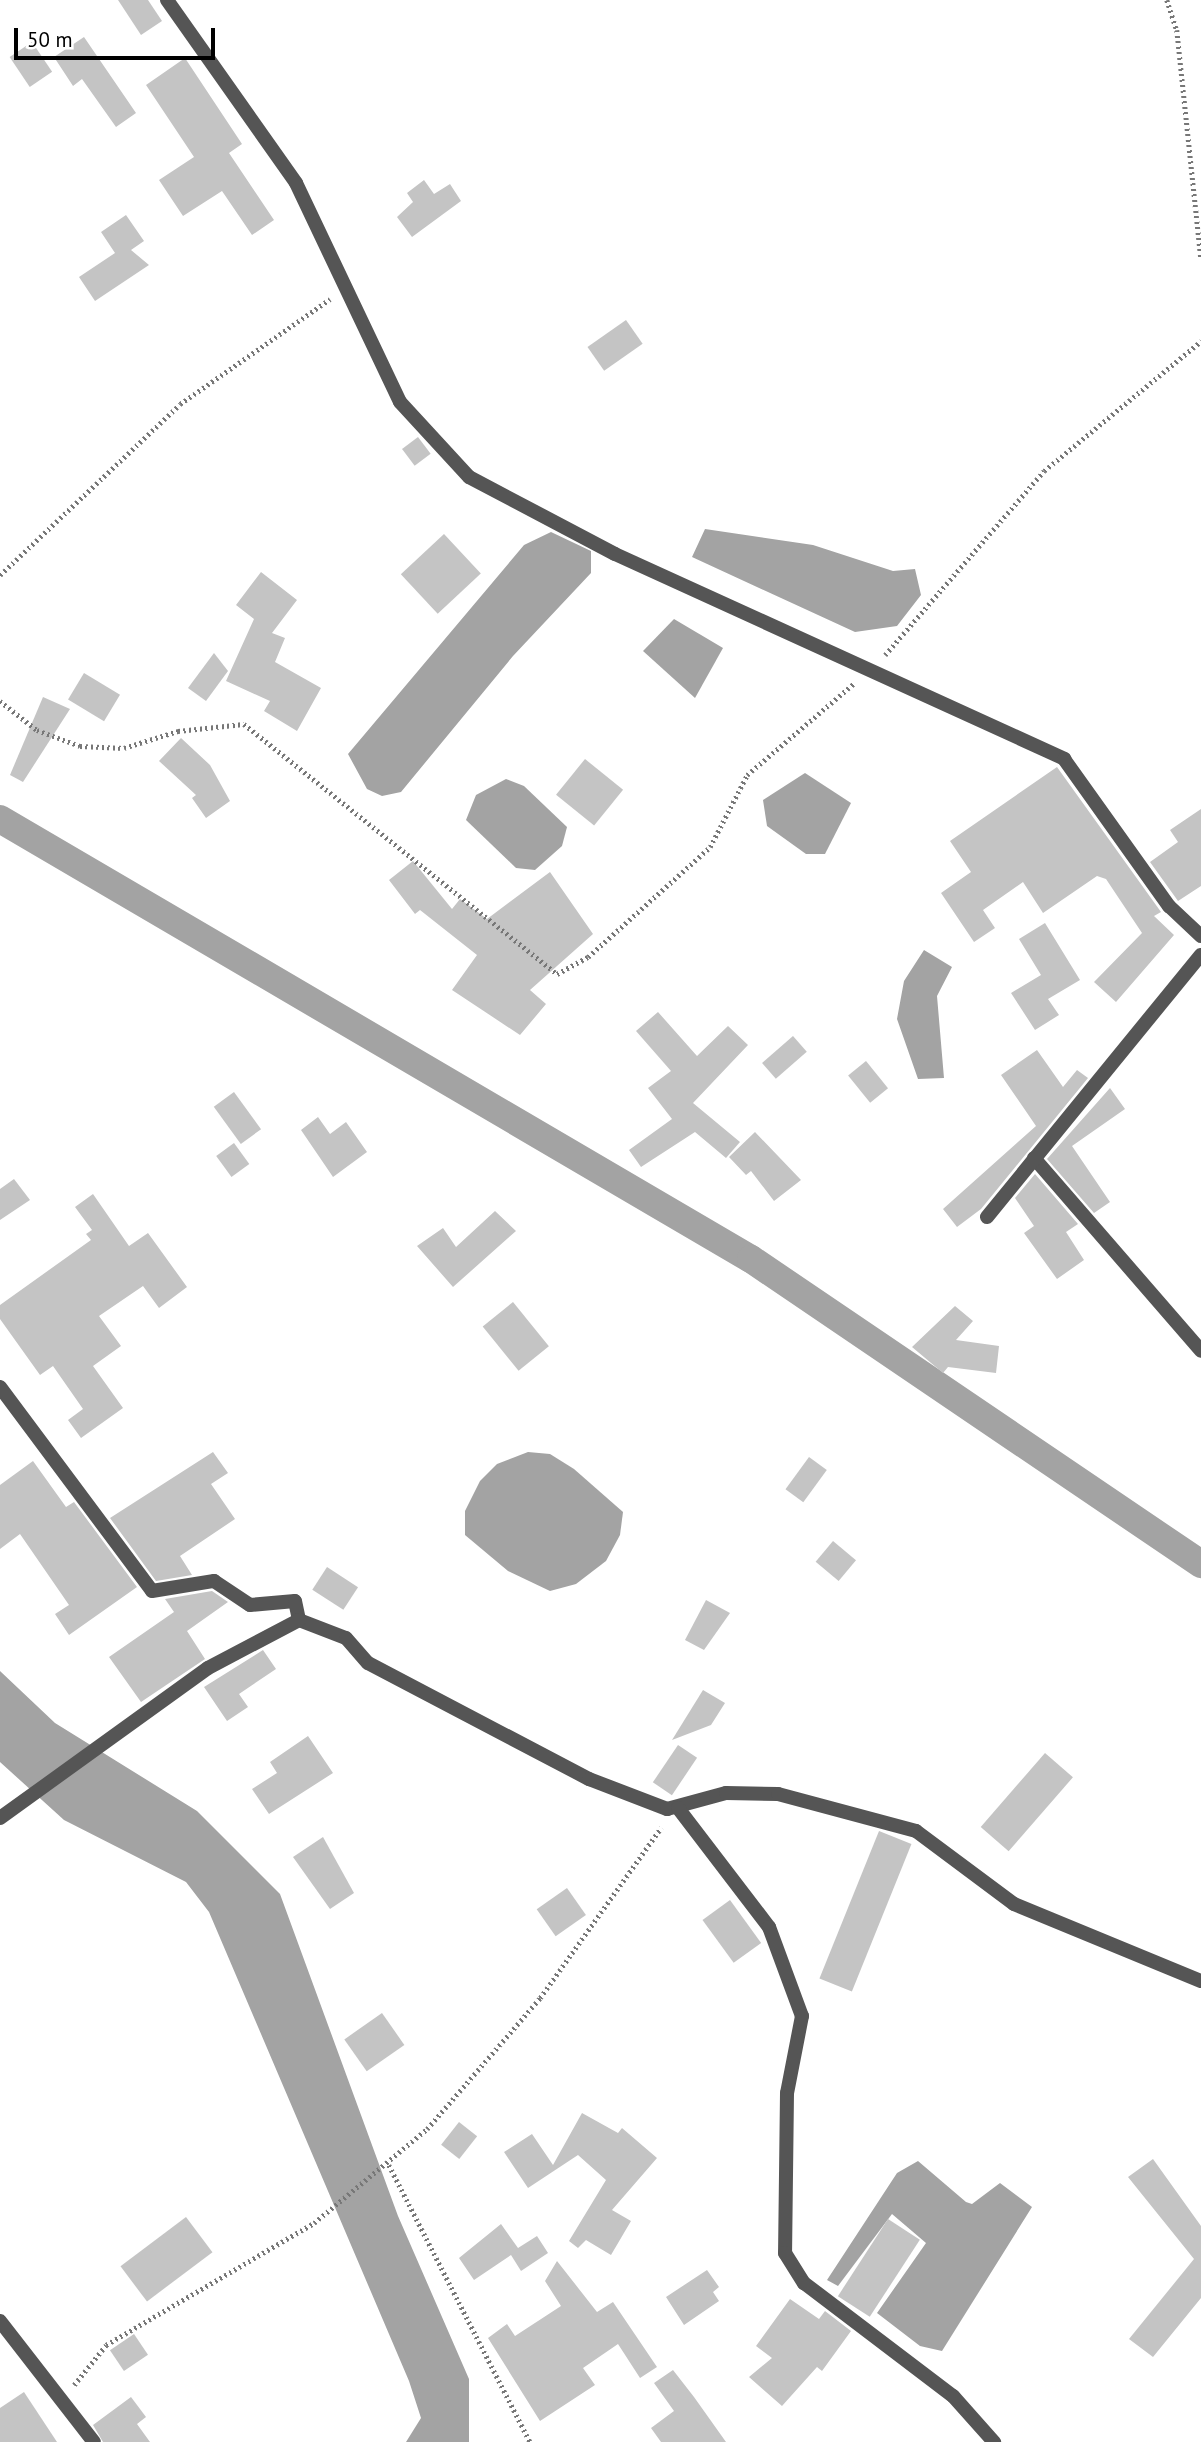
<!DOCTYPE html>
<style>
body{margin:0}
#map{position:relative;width:1201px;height:2442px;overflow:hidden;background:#fff;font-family:"PT Sans",sans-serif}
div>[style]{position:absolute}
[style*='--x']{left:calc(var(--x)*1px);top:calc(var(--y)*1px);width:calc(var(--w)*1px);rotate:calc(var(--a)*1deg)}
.water>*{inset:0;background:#a3a3a3}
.canal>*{height:28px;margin:-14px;padding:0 14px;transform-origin:14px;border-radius:14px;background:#a3a3a3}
.building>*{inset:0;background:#c4c4c4;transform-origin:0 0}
.path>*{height:4.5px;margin-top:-2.25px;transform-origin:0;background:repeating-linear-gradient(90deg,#777 0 2px,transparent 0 5.5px)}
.minor>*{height:14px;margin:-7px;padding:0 7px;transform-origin:7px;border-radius:7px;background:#555}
span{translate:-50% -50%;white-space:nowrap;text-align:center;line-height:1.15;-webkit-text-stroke:5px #fff;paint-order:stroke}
.scale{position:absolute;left:14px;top:28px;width:201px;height:32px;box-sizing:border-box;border:4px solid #000;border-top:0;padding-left:9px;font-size:21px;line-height:24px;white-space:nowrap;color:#000;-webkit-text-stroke:5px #fff;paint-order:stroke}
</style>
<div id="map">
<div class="water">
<i style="clip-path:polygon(705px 529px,813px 545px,893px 571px,915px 569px,921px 595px,897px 626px,855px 632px,692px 557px)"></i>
<i style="clip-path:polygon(551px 532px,591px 551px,591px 573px,513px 656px,401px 792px,382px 796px,367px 789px,348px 754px,524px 545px)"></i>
<i style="clip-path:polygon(674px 619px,723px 648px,695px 698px,643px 651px)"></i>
<i style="clip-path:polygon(805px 773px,851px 803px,825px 854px,806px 854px,767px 826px,763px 800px)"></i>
<i style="clip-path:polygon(506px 779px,524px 786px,567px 827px,562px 846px,535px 870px,516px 868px,466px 820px,476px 795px)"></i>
<i style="clip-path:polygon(924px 950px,952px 967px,937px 996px,944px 1078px,918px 1079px,897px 1019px,904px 981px)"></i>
<i style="clip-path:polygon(528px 1452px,550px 1454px,574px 1469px,623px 1512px,620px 1535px,606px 1561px,576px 1584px,550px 1591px,508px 1571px,465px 1535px,465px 1511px,480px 1481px,497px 1464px)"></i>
<i style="clip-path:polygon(0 1671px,55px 1723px,197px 1811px,280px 1894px,398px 2216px,469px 2379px,469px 2442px,406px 2442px,421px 2418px,409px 2381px,209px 1912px,186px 1882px,64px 1820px,0 1762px)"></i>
<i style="clip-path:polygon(918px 2161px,966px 2202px,972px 2204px,1000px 2183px,1032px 2207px,942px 2351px,920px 2346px,877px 2313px,926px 2243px,892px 2214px,838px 2286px,827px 2280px,897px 2173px)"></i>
</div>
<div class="canal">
<i style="--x:0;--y:819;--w:870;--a:30.37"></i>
<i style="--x:751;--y:1259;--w:544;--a:34.13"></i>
</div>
<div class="building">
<i style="clip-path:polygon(118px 0,148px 0,162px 21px,141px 35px)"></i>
<i style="clip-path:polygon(84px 37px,136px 113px,116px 127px,82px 79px,73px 86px,54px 57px)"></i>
<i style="left:32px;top:42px;width:36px;height:27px;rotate:56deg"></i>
<i style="clip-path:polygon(185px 58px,242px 144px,229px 153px,274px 220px,252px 235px,222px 191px,183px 216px,159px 180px,194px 157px,146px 85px)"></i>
<i style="clip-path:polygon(424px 180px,434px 194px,450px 184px,461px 201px,412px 237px,397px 217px,413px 202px,407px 193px)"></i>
<i style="clip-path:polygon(126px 215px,144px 241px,131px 250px,149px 265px,95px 301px,79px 277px,115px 253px,101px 232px)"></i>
<i style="left:626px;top:320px;width:29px;height:47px;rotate:55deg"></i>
<i style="left:418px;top:437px;width:21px;height:20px;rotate:53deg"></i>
<i style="left:444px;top:534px;width:54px;height:59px;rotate:47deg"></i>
<i style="clip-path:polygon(261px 572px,297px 600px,272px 633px,285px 638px,275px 662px,321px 688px,297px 731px,264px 711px,270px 701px,226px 681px,254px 619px,236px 605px)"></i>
<i style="clip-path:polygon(214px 653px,228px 671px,206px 701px,188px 688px)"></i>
<i style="left:84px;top:673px;width:42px;height:31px;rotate:31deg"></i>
<i style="clip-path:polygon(43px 697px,70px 709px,23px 782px,10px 775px)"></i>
<i style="clip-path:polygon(181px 738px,210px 765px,230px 801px,206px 818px,192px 798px,196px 795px,159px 761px)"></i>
<i style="left:585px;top:759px;width:49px;height:46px;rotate:39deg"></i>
<i style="clip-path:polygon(1057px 767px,1161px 912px,1154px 916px,1174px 935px,1116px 1002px,1094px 982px,1142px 933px,1106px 879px,1097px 876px,1043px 913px,1023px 882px,983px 910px,995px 928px,974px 942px,941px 893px,971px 872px,950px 841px)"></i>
<i style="clip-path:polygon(1201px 809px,1201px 886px,1178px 901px,1150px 862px,1178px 842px,1170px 830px)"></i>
<i style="clip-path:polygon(413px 861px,452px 909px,460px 899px,487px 919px,550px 872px,593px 934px,530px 990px,546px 1004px,520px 1035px,452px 990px,477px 955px,420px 910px,415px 914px,389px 880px)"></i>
<i style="clip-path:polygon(1045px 923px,1080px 980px,1048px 999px,1059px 1015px,1035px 1030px,1011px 993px,1041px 975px,1019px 939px)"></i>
<i style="clip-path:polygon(658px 1012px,697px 1056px,728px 1026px,748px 1045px,693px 1103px,740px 1142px,726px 1158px,695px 1132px,641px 1167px,629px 1150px,672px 1119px,648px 1088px,671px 1071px,636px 1031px)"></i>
<i style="left:793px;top:1036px;width:21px;height:41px;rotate:49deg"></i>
<i style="clip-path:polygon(1037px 1050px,1063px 1087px,1077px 1070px,1088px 1078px,981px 1209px,957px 1227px,943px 1209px,1036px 1126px,1001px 1075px)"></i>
<i style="left:866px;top:1061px;width:35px;height:23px;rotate:51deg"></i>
<i style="clip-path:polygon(1110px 1088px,1125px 1109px,1072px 1146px,1110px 1202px,1094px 1213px,1047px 1159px)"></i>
<i style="left:234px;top:1092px;width:46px;height:25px;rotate:54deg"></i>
<i style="clip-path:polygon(318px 1117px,330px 1134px,346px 1122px,367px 1152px,333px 1177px,301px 1130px)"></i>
<i style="clip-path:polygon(755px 1132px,801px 1180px,774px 1201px,751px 1171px,746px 1175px,729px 1157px)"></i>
<i style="left:234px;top:1143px;width:26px;height:22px;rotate:54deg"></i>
<i style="clip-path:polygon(1035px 1174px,1078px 1224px,1066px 1232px,1084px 1260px,1057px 1279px,1024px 1233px,1034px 1226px,1015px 1198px)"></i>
<i style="clip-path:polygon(14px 1179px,30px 1200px,0 1220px,0 1189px)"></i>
<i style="clip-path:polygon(93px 1194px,129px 1246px,148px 1233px,187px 1287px,159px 1308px,143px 1286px,99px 1316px,121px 1346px,93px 1366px,123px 1408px,81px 1438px,68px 1420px,83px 1409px,53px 1366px,40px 1375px,0 1319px,0 1305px,91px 1240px,86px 1234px,92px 1230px,75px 1207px)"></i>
<i style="clip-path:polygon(495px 1211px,516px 1231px,453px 1287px,417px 1246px,443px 1228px,456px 1247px)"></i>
<i style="left:513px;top:1302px;width:57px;height:39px;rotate:51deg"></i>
<i style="clip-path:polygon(955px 1306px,973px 1321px,956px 1340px,999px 1346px,996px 1373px,948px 1367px,943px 1373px,912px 1347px)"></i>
<i style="clip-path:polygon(213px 1452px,228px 1473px,211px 1484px,235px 1519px,180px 1556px,192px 1575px,156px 1581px,110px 1518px)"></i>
<i style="left:809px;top:1457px;width:22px;height:40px;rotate:36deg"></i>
<i style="clip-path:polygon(33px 1461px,66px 1507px,74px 1502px,137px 1587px,69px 1635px,55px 1614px,69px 1605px,20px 1534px,0 1549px,0 1485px)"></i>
<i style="left:833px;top:1541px;width:30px;height:27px;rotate:40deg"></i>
<i style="left:327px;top:1567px;width:37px;height:27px;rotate:33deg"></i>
<i style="clip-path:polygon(212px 1591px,228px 1602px,187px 1631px,205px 1659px,141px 1702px,109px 1657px,174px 1612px,165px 1599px)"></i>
<i style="clip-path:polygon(706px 1600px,730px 1613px,704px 1650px,685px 1640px)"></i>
<i style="clip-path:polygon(263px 1650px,276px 1669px,239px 1694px,248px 1707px,227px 1721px,204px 1687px)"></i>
<i style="clip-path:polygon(703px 1690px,725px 1703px,711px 1725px,672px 1740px)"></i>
<i style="clip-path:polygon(308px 1736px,333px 1773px,269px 1814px,252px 1789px,277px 1773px,270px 1762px)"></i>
<i style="left:678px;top:1745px;width:23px;height:45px;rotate:34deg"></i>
<i style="left:1045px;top:1753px;width:37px;height:98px;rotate:41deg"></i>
<i style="left:879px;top:1831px;width:35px;height:159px;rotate:22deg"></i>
<i style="clip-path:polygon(323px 1837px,354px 1893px,330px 1909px,293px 1857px)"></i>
<i style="left:567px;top:1888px;width:33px;height:37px;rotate:55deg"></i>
<i style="left:730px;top:1900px;width:53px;height:34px;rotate:54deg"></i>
<i style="left:382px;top:2013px;width:39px;height:46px;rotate:55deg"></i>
<i style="clip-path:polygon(582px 2113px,618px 2133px,622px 2128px,657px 2158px,612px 2210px,631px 2221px,611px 2255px,586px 2240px,578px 2248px,569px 2241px,606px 2180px,578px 2155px,528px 2188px,504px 2152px,532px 2134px,553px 2165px)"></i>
<i style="left:459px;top:2122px;width:23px;height:29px;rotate:38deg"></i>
<i style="clip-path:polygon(1153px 2159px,1201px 2226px,1201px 2298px,1153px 2357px,1129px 2339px,1194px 2259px,1128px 2177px)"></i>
<i style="left:186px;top:2217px;width:44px;height:82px;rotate:53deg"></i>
<i style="left:888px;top:2219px;width:38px;height:92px;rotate:33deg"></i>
<i style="clip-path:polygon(501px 2224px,518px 2248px,537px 2236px,548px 2253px,521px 2271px,511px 2255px,474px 2280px,459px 2258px)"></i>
<i style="clip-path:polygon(557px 2261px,597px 2312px,613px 2302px,657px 2367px,640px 2378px,618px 2344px,583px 2368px,595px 2385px,540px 2421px,488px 2338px,507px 2324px,515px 2336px,561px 2306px,545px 2281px)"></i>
<i style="clip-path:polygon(707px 2270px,719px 2287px,713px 2292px,719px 2301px,684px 2325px,666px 2297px)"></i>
<i style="clip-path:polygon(790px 2299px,819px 2319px,825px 2311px,851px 2331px,822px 2371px,817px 2367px,782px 2406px,749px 2377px,772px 2358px,756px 2346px)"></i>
<i style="left:134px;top:2334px;width:25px;height:29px;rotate:56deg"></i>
<i style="clip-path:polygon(673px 2370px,694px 2397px,726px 2442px,661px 2442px,651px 2428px,674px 2411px,654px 2383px)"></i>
<i style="clip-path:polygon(24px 2392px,57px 2442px,0 2442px,0 2408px)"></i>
<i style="clip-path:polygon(131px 2397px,146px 2417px,137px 2424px,150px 2442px,103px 2442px,93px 2425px)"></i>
</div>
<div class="path">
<i style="--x:1167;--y:0;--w:32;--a:72"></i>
<i style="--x:1177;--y:30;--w:230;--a:84"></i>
<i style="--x:0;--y:575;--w:248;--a:-43.5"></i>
<i style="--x:180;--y:404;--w:183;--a:-35"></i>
<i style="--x:885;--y:655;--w:243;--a:-49.2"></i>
<i style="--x:1044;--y:471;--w:204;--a:-39.6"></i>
<i style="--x:0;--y:701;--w:47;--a:38.1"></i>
<i style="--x:37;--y:730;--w:46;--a:20.4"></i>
<i style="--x:80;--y:746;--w:44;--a:2.6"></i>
<i style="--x:124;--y:748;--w:57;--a:-17.5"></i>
<i style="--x:178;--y:731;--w:66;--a:-6.1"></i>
<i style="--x:244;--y:724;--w:401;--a:38.6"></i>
<i style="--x:557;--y:974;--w:35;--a:-29"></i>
<i style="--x:588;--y:957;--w:164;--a:-42"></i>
<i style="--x:710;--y:847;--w:81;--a:-62.8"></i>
<i style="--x:747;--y:775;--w:140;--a:-40.6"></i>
<i style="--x:389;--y:2165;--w:311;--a:63"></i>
<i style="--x:74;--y:2385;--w:51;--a:-51.3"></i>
<i style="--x:106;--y:2345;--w:241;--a:-30.4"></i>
<i style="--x:314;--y:2223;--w:147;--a:-39.8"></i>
<i style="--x:427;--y:2129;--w:173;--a:-49.2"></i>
<i style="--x:540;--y:1998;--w:209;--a:-54.6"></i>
</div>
<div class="minor">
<i style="--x:167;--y:0;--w:224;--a:54.8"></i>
<i style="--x:296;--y:183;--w:242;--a:64.6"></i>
<i style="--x:400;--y:402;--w:102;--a:47.4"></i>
<i style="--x:469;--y:477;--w:165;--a:27.8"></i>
<i style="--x:615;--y:554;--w:494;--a:24.5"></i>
<i style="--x:1064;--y:759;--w:181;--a:54.5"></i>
<i style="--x:1169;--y:906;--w:44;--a:43.2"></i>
<i style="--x:1034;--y:1158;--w:255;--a:49.1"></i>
<i style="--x:987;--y:1217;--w:338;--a:-50.8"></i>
<i style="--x:0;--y:1387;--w:254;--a:53.3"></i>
<i style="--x:152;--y:1591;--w:63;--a:-9.2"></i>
<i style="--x:214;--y:1581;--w:43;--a:33.7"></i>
<i style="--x:250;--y:1605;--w:45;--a:-5.1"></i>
<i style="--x:295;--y:1601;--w:19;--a:78"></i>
<i style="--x:299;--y:1620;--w:50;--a:21"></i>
<i style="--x:346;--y:1638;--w:33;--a:49"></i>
<i style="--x:368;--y:1663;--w:250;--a:27.7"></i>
<i style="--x:589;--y:1779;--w:84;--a:21"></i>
<i style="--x:667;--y:1809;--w:61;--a:-15.2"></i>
<i style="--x:726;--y:1793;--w:52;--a:1.1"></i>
<i style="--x:778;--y:1794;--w:143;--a:15"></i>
<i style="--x:916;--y:1831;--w:122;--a:36.7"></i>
<i style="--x:1014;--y:1904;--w:202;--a:22.4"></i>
<i style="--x:678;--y:1808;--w:150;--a:52.6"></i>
<i style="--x:769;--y:1927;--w:95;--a:69.7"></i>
<i style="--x:802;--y:2016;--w:78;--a:101"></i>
<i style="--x:787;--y:2093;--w:160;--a:90.7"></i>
<i style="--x:785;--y:2253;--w:36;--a:58"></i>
<i style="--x:804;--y:2283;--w:187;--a:37.2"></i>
<i style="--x:953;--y:2396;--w:62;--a:48.3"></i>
<i style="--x:0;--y:1818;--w:256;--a:-35.8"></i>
<i style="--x:208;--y:1668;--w:103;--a:-27.8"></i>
<i style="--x:0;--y:2321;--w:153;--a:52.2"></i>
</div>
<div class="scale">50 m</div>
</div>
